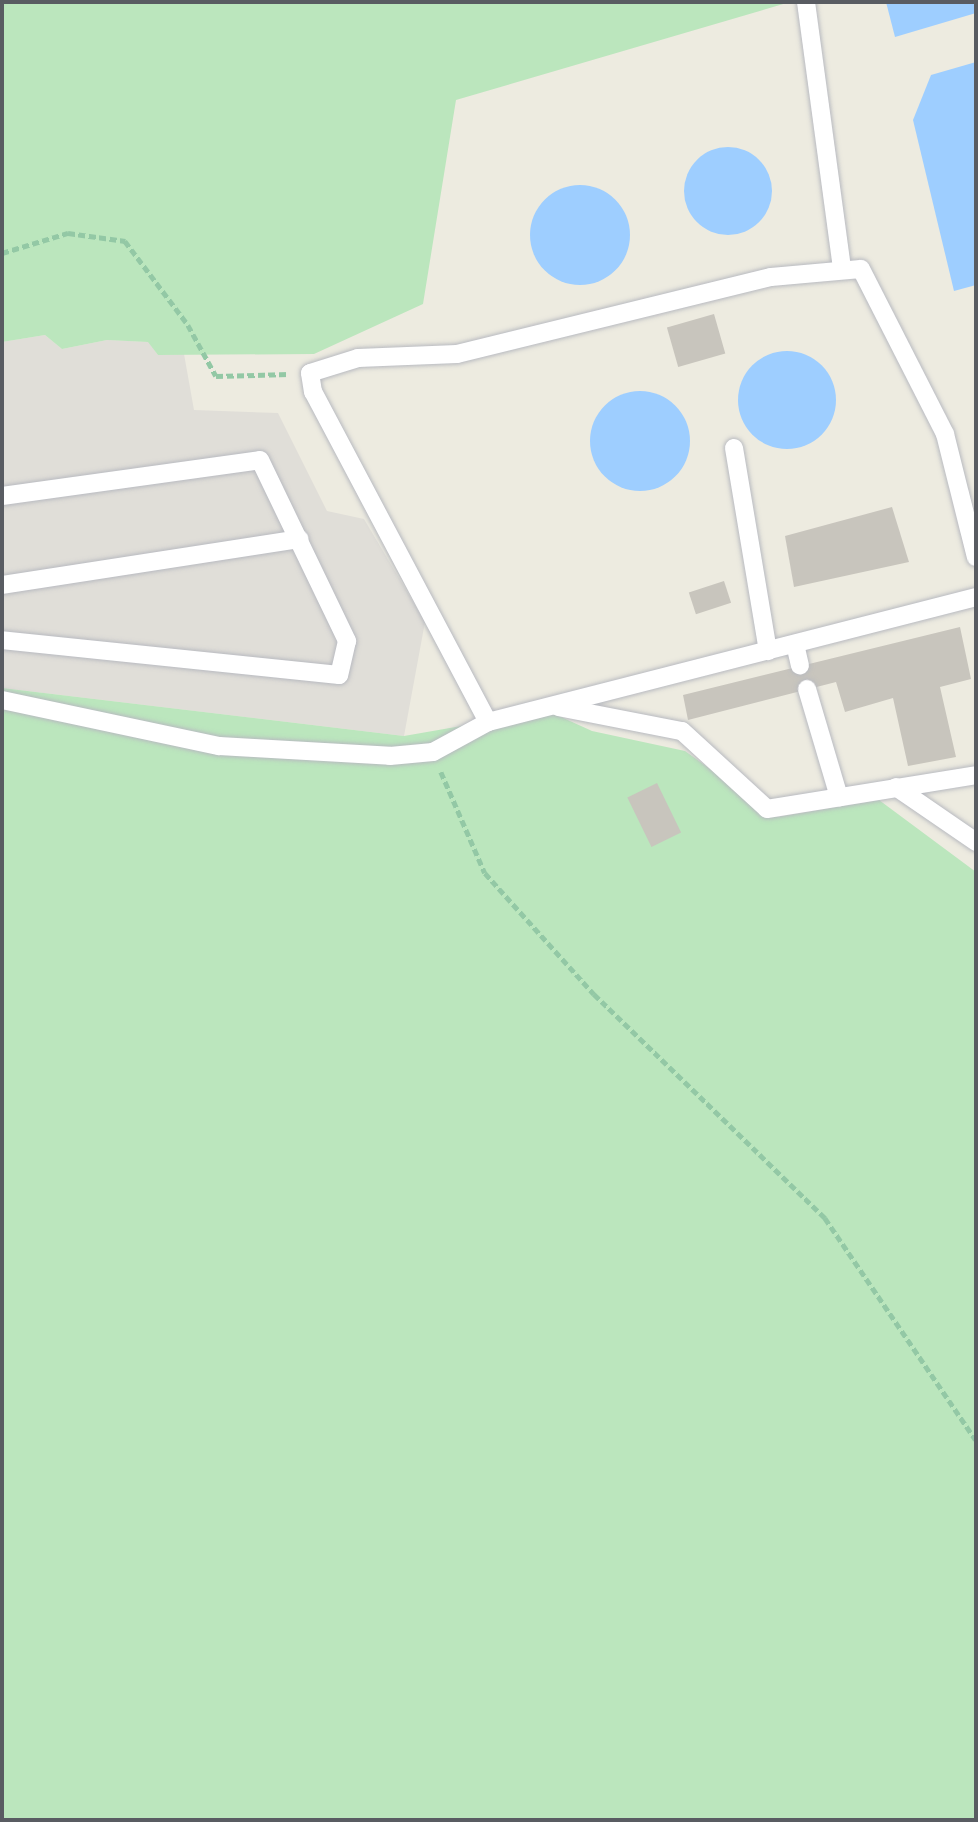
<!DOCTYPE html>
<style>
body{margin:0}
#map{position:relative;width:978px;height:1822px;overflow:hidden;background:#edebe0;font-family:Roboto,sans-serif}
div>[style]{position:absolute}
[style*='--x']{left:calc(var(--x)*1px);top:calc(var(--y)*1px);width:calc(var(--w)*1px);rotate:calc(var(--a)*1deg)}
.industrial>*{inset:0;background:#e0ded8}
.green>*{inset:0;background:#bbe6bd}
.water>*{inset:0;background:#9eceff}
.round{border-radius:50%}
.building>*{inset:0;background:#c8c5bd;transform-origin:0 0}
.path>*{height:4.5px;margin-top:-2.25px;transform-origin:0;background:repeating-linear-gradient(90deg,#93c8a5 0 7px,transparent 0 10.5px)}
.roads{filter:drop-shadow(0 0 2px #b8bac0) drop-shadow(0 0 2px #b8bac0)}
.service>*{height:18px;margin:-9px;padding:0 9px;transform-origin:9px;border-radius:9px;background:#fff}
span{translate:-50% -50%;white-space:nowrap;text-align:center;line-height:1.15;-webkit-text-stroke:5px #fff;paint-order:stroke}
.frame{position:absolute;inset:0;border:4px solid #595c62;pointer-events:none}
</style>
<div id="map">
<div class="industrial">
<i style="clip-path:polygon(45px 335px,62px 349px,107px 340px,149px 342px,158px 355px,184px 354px,194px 410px,278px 413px,327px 511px,364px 519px,425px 622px,404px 736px,2px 688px,2px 342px)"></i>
</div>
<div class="green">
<i style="clip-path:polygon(2px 2px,790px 2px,456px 100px,423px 304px,314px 354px,158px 355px,148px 342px,107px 340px,62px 349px,45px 335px,2px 342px)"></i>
<i style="clip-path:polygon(2px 688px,404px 736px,548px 711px,592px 731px,685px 751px,777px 817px,879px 800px,976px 872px,976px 1820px,2px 1820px)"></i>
</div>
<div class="water">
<i style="clip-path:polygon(886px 2px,976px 2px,976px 13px,895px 37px)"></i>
<i style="clip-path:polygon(976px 62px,976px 285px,954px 291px,913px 120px,931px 75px)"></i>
<i class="round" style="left:684px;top:147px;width:88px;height:88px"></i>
<i class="round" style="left:530px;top:185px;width:100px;height:100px"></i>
<i class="round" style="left:738px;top:351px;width:98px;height:98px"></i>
<i class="round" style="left:590px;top:391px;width:100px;height:100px"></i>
</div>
<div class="building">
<i style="left:714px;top:314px;width:41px;height:49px;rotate:74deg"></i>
<i style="clip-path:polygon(892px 507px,909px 562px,794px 587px,785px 536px)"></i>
<i style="left:724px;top:581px;width:23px;height:37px;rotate:72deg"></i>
<i style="clip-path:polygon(960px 627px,971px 679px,940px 687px,956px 757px,908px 766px,893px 698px,845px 712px,836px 682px,688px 720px,683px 695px)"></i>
<i style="left:657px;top:783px;width:55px;height:33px;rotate:64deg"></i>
</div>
<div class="path">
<i style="--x:2;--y:253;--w:69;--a:-16.9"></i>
<i style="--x:68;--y:233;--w:58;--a:8"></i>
<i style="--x:125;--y:241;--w:105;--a:53.1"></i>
<i style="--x:188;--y:325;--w:58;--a:61.2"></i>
<i style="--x:216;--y:376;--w:73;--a:-1.6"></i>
<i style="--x:441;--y:772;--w:110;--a:66.5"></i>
<i style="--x:485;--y:873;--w:163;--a:48"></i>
<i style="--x:594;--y:994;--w:322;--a:44.1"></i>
<i style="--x:825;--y:1218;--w:268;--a:55.8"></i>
</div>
<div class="roads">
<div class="service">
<i style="--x:806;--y:2;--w:270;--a:82.3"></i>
<i style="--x:734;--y:448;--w:206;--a:80.5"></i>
<i style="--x:2;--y:496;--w:260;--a:-7.9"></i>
<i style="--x:260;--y:460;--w:201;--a:64.3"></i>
<i style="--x:347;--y:641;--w:35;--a:103"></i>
<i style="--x:339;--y:675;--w:339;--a:-174.1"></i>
<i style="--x:2;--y:585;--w:301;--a:-8.8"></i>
<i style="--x:795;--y:644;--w:22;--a:77"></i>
<i style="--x:807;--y:689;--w:113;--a:73.5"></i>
<i style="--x:2;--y:700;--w:222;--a:12"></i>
<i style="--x:219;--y:746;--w:171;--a:3.3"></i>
<i style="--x:390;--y:756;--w:43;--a:-5.3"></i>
<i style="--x:433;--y:752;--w:63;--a:-28.6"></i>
<i style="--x:488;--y:722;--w:504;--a:-14.37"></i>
<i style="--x:558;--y:707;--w:126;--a:11"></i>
<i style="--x:682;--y:731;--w:115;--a:42.5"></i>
<i style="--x:767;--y:809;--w:212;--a:-9.2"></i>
<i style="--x:488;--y:722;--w:374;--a:-117.9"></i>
<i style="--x:313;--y:392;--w:19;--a:-99"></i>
<i style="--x:310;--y:373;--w:50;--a:-17.4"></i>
<i style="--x:358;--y:358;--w:99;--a:-2.3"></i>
<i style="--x:457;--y:354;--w:323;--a:-13.8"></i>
<i style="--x:771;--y:277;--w:90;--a:-5.1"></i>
<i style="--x:861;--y:269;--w:185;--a:63"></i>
<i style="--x:945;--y:434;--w:127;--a:75.9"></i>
<i style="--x:896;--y:787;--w:97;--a:34.5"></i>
</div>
</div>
<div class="frame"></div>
</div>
